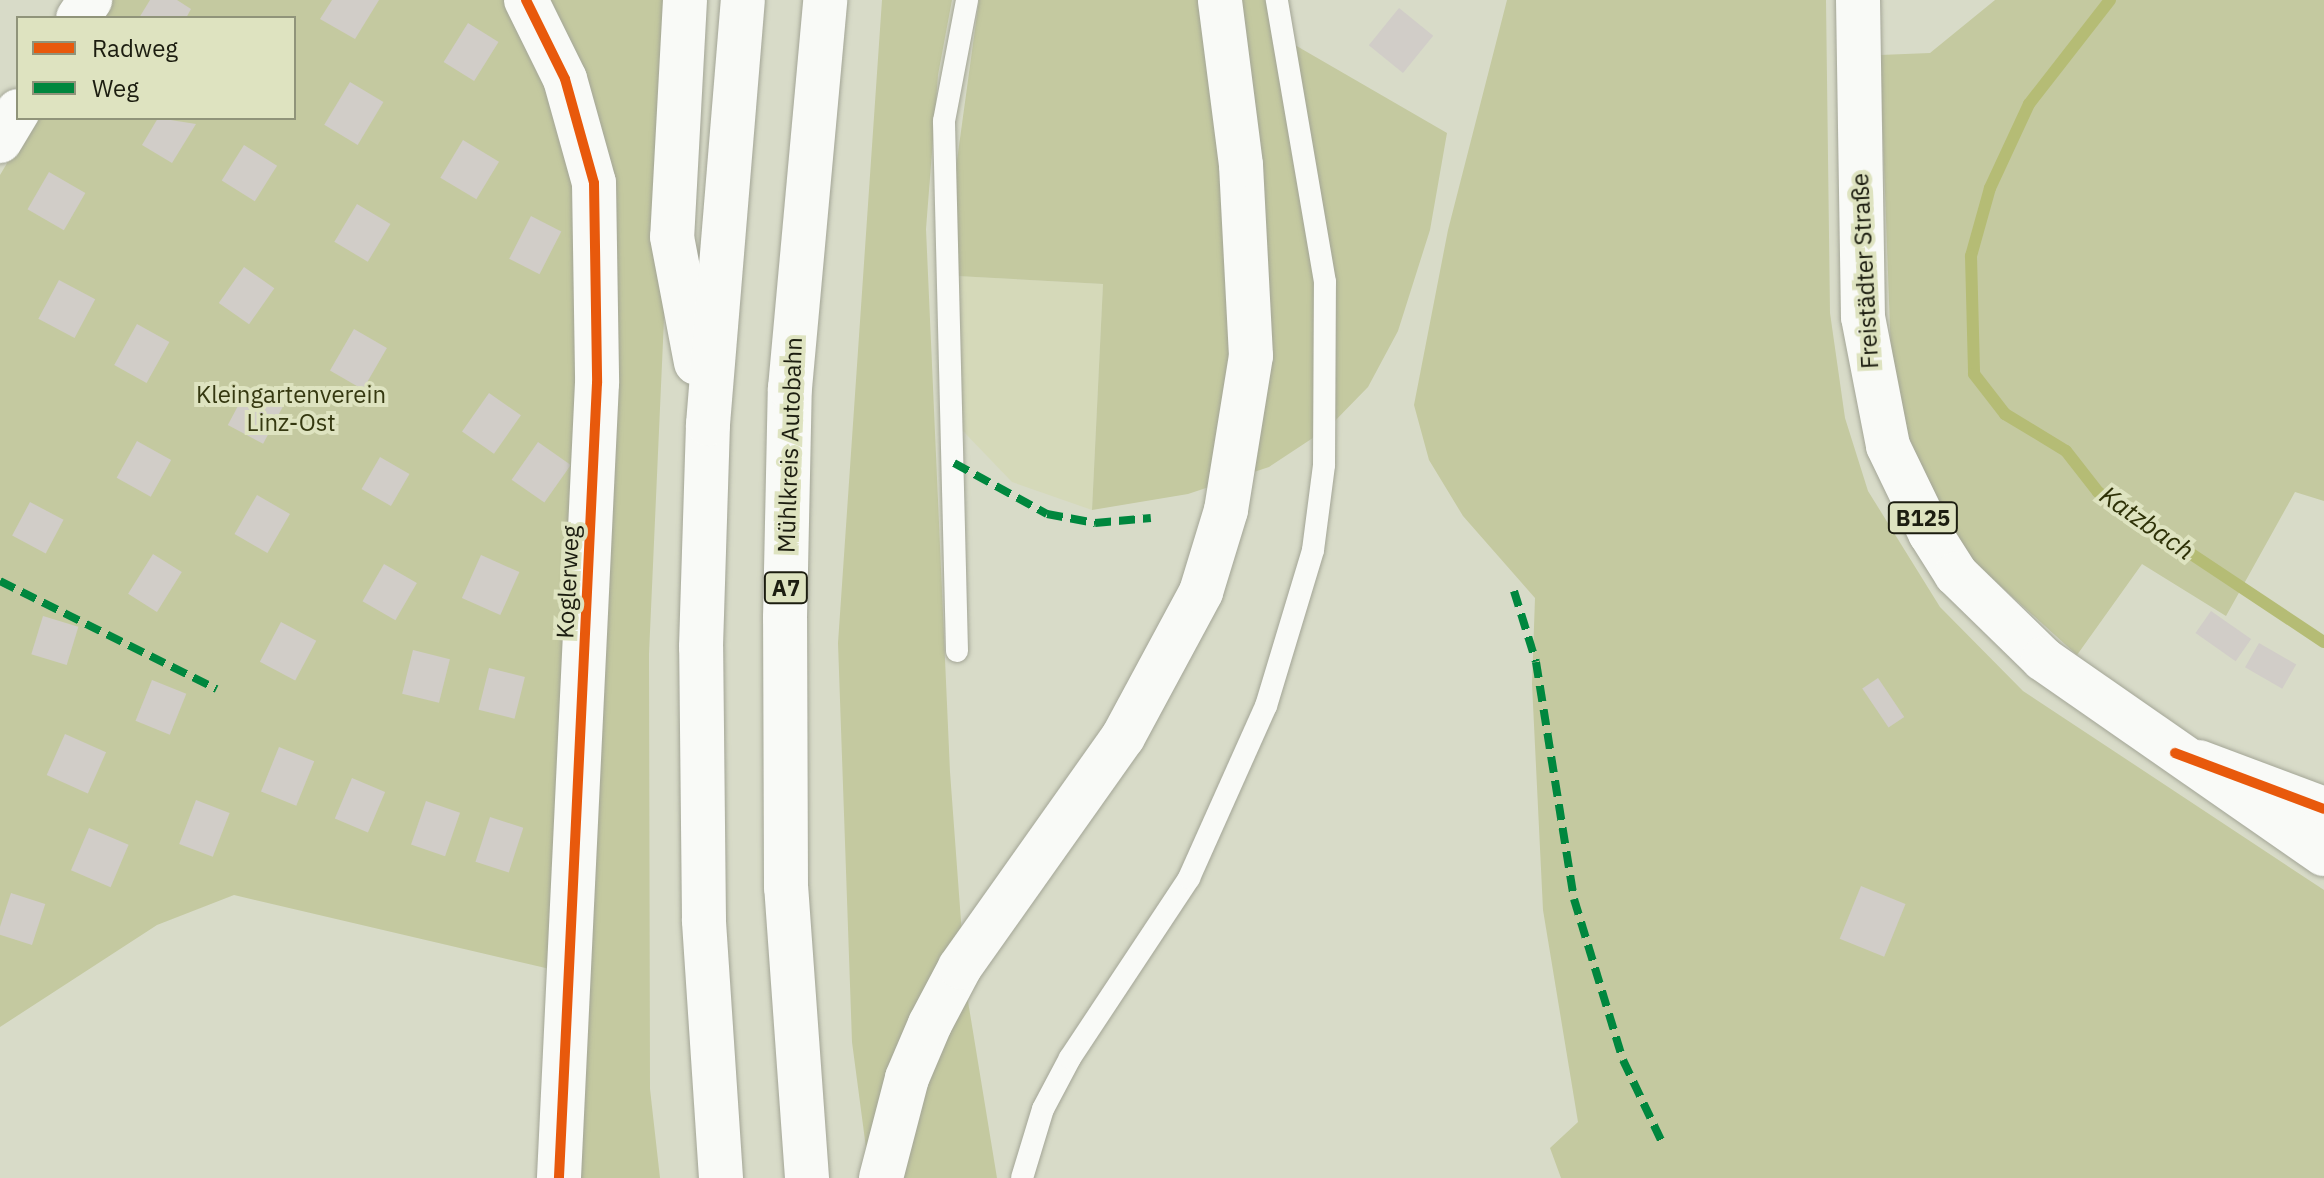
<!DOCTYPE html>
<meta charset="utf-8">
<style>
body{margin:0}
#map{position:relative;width:2324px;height:1178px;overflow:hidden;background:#d8dbc8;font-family:"IBM Plex Sans",sans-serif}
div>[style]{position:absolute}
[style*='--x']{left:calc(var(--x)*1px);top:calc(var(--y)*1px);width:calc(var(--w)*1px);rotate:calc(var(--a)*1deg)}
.built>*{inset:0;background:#d5d9b9}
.green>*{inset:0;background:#c4c9a0}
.stream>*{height:12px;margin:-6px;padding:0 6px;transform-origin:6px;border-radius:6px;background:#b5bc75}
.building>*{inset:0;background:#d1cdc8;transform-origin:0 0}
.roads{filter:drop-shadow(0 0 2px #a3a596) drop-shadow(0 0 2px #a3a596)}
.lane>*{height:22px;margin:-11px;padding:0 11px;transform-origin:11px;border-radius:11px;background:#f9faf7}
.street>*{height:44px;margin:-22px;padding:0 22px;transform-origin:22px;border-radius:22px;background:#f9faf7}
.primary>*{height:44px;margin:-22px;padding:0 22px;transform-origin:22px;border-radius:22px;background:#f9faf7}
.highway>*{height:44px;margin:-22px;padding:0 22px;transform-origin:22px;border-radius:22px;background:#f9faf7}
.quiet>*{height:8px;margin-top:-4px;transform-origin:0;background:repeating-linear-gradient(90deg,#00873e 0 16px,transparent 0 24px)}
.cycleway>*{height:10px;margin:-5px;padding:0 5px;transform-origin:5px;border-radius:5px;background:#e8590c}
span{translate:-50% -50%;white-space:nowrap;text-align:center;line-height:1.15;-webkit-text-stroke:8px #dee3c0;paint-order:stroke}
.shield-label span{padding:2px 6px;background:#dee3c0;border:2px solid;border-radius:6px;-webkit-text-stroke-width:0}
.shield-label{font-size:22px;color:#1c1d10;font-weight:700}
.street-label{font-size:24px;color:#1c1d10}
.park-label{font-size:24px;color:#353810}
.water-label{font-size:26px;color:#2e3107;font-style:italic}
.legend{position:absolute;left:16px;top:16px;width:280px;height:104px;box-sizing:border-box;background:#dee3c0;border:2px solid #90947a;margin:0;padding:10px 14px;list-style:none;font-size:24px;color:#1c1d10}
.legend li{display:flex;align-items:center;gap:16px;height:40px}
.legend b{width:40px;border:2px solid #90947a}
</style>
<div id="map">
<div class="built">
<i style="clip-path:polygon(957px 276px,1103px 284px,1092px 510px,1012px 482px,962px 430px)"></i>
</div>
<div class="green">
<i style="clip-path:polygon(108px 0,513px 0,530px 34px,575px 184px,581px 248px,550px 969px,234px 895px,157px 925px,0 1027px,0 175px,34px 118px,294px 118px,294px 18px,96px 18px)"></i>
<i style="clip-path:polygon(544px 0,689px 0,667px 252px,649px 654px,650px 1089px,660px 1178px,573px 1178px,608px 377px)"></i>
<i style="clip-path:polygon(882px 0,952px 0,938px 75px,926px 229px,950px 772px,966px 989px,997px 1178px,870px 1178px,852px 1042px,838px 643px)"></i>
<i style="clip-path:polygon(979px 0,1265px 0,1288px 41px,1447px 133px,1430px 230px,1398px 331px,1368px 387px,1328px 428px,1269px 467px,1188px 494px,1092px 510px,1103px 284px,957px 276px,955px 175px)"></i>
<i style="clip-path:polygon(1507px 0,1826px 0,1830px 313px,1845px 418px,1868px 491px,1940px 607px,2023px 691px,2324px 890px,2324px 1178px,1561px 1178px,1550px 1148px,1578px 1122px,1543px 910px,1532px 684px,1535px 598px,1463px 516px,1429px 460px,1414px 405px,1448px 230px)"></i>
<i style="clip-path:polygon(1995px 0,2324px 0,2324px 501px,2295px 492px,2226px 616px,2142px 564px,2077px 655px,1974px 562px,1936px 504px,1909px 437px,1891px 355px,1880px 55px,1930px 53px)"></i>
</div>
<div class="stream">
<i style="--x:2110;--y:0;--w:132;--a:127.9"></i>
<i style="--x:2029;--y:104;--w:93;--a:114.9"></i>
<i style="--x:1990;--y:188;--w:71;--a:105.6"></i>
<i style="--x:1971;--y:256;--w:118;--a:88.5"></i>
<i style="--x:1974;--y:374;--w:51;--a:52.2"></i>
<i style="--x:2005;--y:414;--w:71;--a:31.2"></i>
<i style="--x:2066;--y:451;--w:52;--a:52"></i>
<i style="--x:2098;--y:492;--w:271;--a:33.6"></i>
</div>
<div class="building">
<i style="clip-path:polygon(150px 0,177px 0,191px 9px,186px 18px,139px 18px)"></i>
<i style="clip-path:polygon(332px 0,379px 0,355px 39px,320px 19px)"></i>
<i style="left:1399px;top:8px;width:44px;height:48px;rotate:39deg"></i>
<i style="left:468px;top:23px;width:36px;height:46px;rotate:32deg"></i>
<i style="left:350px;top:82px;width:39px;height:50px;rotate:31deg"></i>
<i style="clip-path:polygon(158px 118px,196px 124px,172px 163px,142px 145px)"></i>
<i style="left:463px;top:140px;width:42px;height:44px;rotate:31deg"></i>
<i style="left:244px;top:145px;width:39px;height:42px;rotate:32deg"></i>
<i style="left:49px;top:172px;width:42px;height:43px;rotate:30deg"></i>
<i style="left:357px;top:204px;width:39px;height:44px;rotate:31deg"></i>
<i style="left:531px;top:216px;width:34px;height:48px;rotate:27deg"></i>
<i style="left:244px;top:267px;width:37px;height:44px;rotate:35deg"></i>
<i style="left:59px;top:280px;width:41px;height:44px;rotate:28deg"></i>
<i style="left:137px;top:324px;width:37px;height:47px;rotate:29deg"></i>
<i style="left:354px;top:329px;width:38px;height:48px;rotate:30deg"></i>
<i style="left:248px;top:387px;width:40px;height:43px;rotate:28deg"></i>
<i style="left:489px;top:393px;width:39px;height:47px;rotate:35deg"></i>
<i style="left:137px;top:441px;width:39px;height:42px;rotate:29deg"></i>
<i style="left:538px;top:442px;width:40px;height:46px;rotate:35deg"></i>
<i style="left:380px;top:457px;width:34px;height:37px;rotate:30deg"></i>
<i style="left:257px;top:495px;width:38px;height:45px;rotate:30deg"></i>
<i style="left:30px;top:502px;width:38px;height:38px;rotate:28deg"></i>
<i style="left:153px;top:554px;width:34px;height:47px;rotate:32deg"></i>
<i style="left:481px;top:555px;width:42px;height:47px;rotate:24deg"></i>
<i style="left:384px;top:564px;width:38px;height:43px;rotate:30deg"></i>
<i style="left:2211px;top:611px;width:49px;height:27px;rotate:35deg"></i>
<i style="left:43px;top:616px;width:37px;height:40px;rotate:17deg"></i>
<i style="left:281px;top:622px;width:40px;height:45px;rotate:28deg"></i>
<i style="left:2259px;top:643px;width:43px;height:28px;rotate:30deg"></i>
<i style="left:413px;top:650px;width:38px;height:45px;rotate:14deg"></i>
<i style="left:489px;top:668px;width:37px;height:43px;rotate:14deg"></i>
<i style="left:1878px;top:678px;width:47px;height:19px;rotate:56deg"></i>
<i style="left:152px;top:680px;width:37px;height:44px;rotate:22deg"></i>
<i style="left:65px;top:734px;width:45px;height:45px;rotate:24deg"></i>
<i style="left:279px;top:747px;width:38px;height:48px;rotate:22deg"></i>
<i style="left:352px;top:778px;width:36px;height:44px;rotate:23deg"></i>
<i style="left:196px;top:800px;width:36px;height:47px;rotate:21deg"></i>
<i style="left:426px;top:801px;width:36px;height:46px;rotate:19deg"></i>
<i style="left:490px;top:817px;width:35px;height:47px;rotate:18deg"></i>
<i style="left:89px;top:828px;width:43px;height:46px;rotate:23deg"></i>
<i style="left:1861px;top:886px;width:48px;height:57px;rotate:22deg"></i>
<i style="left:11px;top:893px;width:36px;height:43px;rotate:18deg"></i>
</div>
<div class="roads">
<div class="lane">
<i style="--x:957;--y:651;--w:530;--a:-91.41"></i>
<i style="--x:944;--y:121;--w:123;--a:-79.2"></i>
<i style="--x:1022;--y:1178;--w:72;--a:-73.1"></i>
<i style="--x:1043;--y:1109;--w:58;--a:-62.1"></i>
<i style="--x:1070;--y:1058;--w:216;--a:-56.5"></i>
<i style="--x:1189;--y:878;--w:188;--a:-65.9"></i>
<i style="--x:1266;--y:706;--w:163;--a:-73.2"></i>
<i style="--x:1313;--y:550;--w:86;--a:-82.6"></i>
<i style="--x:1324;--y:465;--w:183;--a:-89.7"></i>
<i style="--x:1325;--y:282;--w:286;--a:-99.7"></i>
</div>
<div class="street">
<i style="--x:526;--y:0;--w:88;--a:63.7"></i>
<i style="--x:565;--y:79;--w:108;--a:74.4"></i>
<i style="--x:594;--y:183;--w:200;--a:89.1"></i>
<i style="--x:597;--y:383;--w:796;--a:92.74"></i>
<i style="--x:78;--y:18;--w:22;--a:-56"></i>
<i style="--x:0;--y:141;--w:35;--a:-59"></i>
<i style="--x:2199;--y:762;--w:134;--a:20.6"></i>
</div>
<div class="primary">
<i style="--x:1858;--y:0;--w:317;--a:89.1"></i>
<i style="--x:1863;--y:317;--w:131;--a:79"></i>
<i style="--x:1888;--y:446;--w:97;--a:64.2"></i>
<i style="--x:1930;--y:533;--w:49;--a:57.6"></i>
<i style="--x:1956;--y:574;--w:122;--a:44.3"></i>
<i style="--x:2043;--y:659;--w:342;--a:34.8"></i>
</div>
<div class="highway">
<i style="--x:685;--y:0;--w:237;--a:93.1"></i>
<i style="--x:672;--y:237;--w:128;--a:79.2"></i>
<i style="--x:721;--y:1178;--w:259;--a:-93.8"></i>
<i style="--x:704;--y:920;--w:273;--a:-90.6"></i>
<i style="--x:701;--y:647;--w:223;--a:-88.2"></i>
<i style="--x:708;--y:424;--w:425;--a:-85.3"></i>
<i style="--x:807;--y:1178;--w:291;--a:-94.1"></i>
<i style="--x:786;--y:888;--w:270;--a:-90.2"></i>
<i style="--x:785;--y:618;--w:230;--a:-88.8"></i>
<i style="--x:790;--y:388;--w:390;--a:-84.8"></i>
<i style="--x:881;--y:1178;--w:103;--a:-75.4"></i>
<i style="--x:907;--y:1078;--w:59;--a:-66.9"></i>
<i style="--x:930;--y:1024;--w:64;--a:-62.2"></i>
<i style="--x:960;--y:967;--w:282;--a:-54.7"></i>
<i style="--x:1123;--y:737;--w:165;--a:-61.7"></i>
<i style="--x:1201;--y:592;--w:86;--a:-73"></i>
<i style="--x:1226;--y:510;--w:156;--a:-80.8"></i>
<i style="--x:1251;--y:356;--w:191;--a:-93"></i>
<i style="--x:1241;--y:165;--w:166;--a:-97.3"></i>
</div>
</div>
<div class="quiet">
<i style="--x:954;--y:463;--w:106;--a:28.7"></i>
<i style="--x:1047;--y:514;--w:49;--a:10.6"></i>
<i style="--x:1095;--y:523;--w:56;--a:-5.1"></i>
<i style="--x:0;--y:581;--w:242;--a:26.5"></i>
<i style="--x:1514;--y:591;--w:74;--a:72.8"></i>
<i style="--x:1536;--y:662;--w:240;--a:80.9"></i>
<i style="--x:1574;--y:899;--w:168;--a:73.1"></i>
<i style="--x:1623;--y:1060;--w:91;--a:64.6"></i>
</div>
<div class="cycleway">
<i style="--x:526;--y:0;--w:88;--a:63.7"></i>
<i style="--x:565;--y:79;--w:108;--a:74.4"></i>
<i style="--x:594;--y:183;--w:200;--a:89.1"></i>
<i style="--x:597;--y:383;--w:796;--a:92.74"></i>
<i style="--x:2175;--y:753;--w:159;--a:20.6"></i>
</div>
<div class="shield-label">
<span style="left:1923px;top:518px">B125</span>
<span style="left:786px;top:588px">A7</span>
</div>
<div class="street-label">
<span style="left:1865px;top:271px;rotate:-93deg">Freistädter Straße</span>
<span style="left:790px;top:445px;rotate:-88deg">Mühlkreis Autobahn</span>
<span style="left:568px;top:582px;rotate:-87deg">Koglerweg</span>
</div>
<div class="park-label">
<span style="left:291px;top:409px">Kleingartenverein<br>Linz-Ost</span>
</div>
<div class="water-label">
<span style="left:2147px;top:523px;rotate:35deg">Katzbach</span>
</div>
<ul class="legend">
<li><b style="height:10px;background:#e8590c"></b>Radweg</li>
<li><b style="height:10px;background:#00873e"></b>Weg</li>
</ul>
</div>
